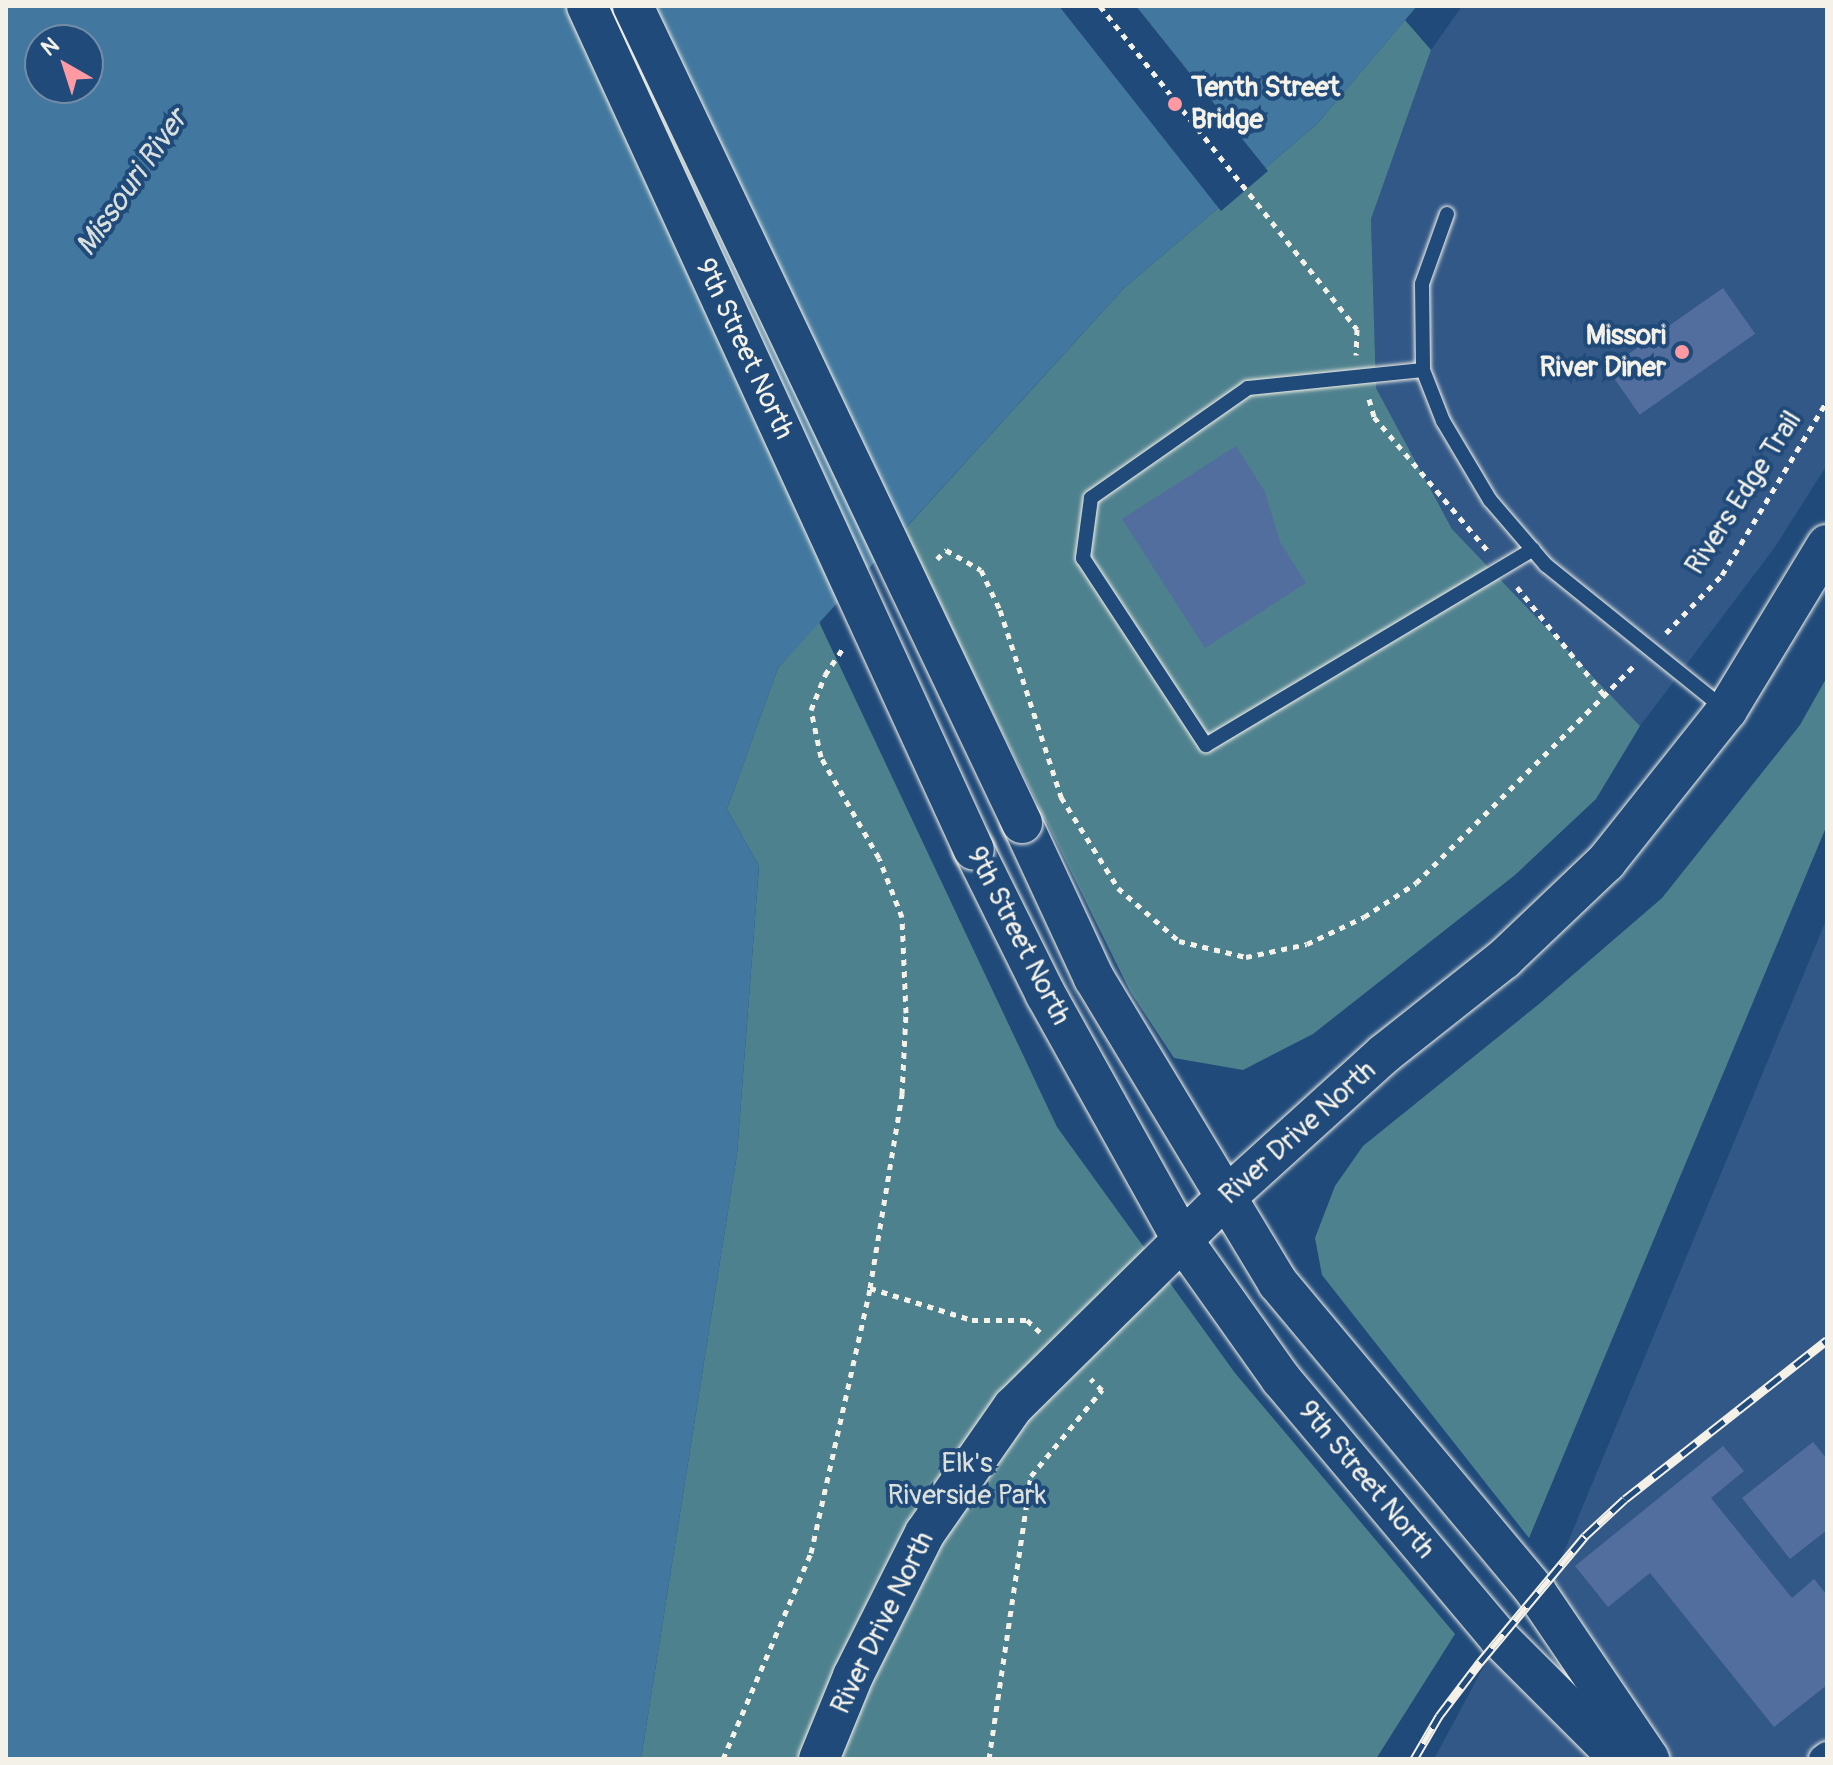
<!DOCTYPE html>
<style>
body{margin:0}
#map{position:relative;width:1833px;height:1765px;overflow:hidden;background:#1f4a7a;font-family:Pangolin,sans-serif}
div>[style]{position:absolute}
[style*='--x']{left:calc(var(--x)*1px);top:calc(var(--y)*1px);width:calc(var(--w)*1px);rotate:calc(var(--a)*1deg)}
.built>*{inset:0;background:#325887}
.green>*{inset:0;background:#4e818e}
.water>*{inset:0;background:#42789f}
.pier>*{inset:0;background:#1f4a7a}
.building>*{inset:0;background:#526e9f;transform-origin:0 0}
.path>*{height:5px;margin-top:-2.5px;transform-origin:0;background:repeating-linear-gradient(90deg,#f4f1e8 0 6px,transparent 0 12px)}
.roads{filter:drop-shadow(0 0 2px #f4f1e8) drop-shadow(0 0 2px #f4f1e8)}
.lane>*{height:14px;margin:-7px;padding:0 7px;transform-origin:7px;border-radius:7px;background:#1f4a7a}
.street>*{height:28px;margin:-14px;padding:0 14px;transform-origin:14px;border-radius:14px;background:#1f4a7a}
.secondary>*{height:40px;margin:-20px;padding:0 20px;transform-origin:20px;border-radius:20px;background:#1f4a7a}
.rail>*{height:9px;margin-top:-4.5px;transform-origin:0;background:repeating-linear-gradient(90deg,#1f4a7a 0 18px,#f4f1e8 0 36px);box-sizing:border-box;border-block:2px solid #f4f1e8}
.bridges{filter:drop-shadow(0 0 2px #f4f1e8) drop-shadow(0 0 2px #f4f1e8)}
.secondary-bridge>*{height:40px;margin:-20px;padding:0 20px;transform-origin:20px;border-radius:20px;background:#1f4a7a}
.dots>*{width:22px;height:22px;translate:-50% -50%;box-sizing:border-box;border:4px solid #1f4a7a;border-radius:50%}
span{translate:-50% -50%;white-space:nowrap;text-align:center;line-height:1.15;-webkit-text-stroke:8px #1f4a7a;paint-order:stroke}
.poi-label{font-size:28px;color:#f4f1e8;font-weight:700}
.left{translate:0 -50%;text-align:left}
.right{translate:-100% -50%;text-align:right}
.street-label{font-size:28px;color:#f4f1e8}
.park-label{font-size:28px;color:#dbe0da}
.water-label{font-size:30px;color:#d9dfdd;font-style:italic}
.frame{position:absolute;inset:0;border:8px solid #f4f1e8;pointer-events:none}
.north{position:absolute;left:24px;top:24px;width:80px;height:80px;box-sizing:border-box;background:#1f4a7a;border:2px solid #748da6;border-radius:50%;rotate:321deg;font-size:22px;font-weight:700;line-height:32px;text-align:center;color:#f4f1e8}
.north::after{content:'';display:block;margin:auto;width:28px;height:36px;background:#ff9aa2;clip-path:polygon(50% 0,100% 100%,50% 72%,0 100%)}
</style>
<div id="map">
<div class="built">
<i style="clip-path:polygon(1462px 6px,1827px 6px,1827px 465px,1775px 547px,1640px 726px,1452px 529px,1376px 388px,1371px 219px,1431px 50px)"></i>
<i style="clip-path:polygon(1827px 918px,1827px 1759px,1649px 1759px,1536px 1592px,1558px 1566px)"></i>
<i style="clip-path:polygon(1499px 1638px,1620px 1759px,1434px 1759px)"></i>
</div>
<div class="green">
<i style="clip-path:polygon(1405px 20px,1431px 50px,1371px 219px,1376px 388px,1452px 529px,1640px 726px,1596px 799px,1515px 875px,1313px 1034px,1243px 1070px,1174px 1058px,1130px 991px,903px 531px,1124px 288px,1317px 124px)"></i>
<i style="clip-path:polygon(819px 622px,1057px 1127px,1235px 1373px,1455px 1634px,1376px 1759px,641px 1759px,737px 1154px,759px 866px,727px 809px,778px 668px)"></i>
<i style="clip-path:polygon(1827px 677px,1827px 825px,1529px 1538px,1322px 1275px,1315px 1238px,1335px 1186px,1363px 1146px,1539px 1004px,1662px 898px,1800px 725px)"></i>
</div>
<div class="water">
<i style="clip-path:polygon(evenodd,6px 6px,1417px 6px,1317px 124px,1124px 288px,778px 668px,727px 809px,759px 866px,737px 1154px,641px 1759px,6px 1759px,6px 6px,40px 40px,88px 40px,88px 88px,40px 88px,40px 40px)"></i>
</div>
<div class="pier">
<i style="clip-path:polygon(1059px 6px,1136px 6px,1268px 171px,1221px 211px)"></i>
</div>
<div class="building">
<i style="left:1723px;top:288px;width:56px;height:141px;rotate:55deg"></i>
<i style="clip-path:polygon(1236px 446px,1265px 492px,1280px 542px,1306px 583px,1205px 648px,1122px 519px)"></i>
<i style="clip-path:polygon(1813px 1442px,1827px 1459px,1827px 1530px,1790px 1559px,1742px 1498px)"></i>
<i style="clip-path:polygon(1723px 1446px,1744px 1471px,1711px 1498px,1792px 1598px,1814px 1579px,1827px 1595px,1827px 1685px,1774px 1727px,1650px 1573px,1608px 1607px,1575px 1566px)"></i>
</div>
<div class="path">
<i style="--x:1100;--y:6;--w:413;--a:51.5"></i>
<i style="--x:1357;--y:329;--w:26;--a:92"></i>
<i style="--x:1369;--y:399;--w:19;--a:74"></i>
<i style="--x:1374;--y:417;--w:176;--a:49.6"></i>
<i style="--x:937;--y:559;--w:13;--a:-45"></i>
<i style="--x:946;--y:550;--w:40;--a:29.7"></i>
<i style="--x:981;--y:570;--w:44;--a:64.6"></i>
<i style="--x:1000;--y:610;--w:197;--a:71.9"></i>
<i style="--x:1061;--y:797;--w:107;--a:57.9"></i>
<i style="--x:1118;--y:888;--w:81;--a:41"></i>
<i style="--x:1179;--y:941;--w:69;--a:13.4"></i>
<i style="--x:1246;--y:957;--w:62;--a:-12"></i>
<i style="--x:1307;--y:944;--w:63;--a:-25.3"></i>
<i style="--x:1364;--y:917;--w:62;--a:-33.2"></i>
<i style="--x:1416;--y:883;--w:308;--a:-44.9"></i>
<i style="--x:1517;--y:587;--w:140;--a:51.1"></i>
<i style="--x:1666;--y:633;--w:81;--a:-46"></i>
<i style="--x:1722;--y:575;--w:203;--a:-58.9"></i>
<i style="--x:870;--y:1288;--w:107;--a:17.4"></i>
<i style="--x:972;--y:1320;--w:55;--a:0"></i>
<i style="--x:1027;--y:1320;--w:18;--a:43"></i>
<i style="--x:723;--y:1759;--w:224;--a:-66.9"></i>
<i style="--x:811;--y:1553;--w:271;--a:-77.4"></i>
<i style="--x:870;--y:1288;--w:197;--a:-80.6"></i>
<i style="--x:902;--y:1094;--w:81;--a:-87.2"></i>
<i style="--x:906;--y:1013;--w:96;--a:-92.4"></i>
<i style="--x:902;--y:917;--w:63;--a:-111.3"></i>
<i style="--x:879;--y:858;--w:116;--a:-119.9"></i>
<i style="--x:821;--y:757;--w:48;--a:-102"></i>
<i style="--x:811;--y:710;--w:38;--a:-68"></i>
<i style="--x:825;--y:675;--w:32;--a:-56"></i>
<i style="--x:989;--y:1759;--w:286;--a:-81.6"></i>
<i style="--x:1031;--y:1476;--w:112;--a:-50.5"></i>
<i style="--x:1102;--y:1390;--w:16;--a:-135"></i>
</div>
<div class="roads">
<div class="lane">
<i style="--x:1447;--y:214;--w:74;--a:109.7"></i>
<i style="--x:1422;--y:284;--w:86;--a:89.3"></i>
<i style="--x:1423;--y:370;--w:55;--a:68.6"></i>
<i style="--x:1443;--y:421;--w:92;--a:59.3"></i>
<i style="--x:1490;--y:500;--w:86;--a:49.3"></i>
<i style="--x:1546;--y:565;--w:228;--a:38.9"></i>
<i style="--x:1423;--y:370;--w:176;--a:174.1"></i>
<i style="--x:1248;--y:388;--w:192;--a:145"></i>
<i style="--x:1091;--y:498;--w:61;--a:97.6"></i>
<i style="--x:1083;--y:558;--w:224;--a:56.7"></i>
<i style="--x:1206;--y:745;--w:381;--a:-30.9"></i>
</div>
<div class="street">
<i style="--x:1823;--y:1759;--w:5;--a:-37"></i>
</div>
<div class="secondary">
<i style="--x:1022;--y:823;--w:171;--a:65.1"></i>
<i style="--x:1094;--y:978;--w:356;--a:58.9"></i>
<i style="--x:1278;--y:1283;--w:403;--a:50.1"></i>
<i style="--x:1536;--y:1592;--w:202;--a:55.9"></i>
<i style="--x:974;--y:850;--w:162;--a:63.6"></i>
<i style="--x:1046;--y:995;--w:282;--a:60.9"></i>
<i style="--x:1183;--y:1241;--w:169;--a:54.6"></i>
<i style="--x:1281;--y:1379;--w:339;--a:49.9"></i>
<i style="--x:1499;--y:1638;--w:171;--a:45"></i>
<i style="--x:819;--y:1759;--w:90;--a:-67.7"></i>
<i style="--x:853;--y:1676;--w:160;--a:-63.3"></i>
<i style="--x:925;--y:1533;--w:154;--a:-55.1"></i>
<i style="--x:1013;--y:1407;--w:296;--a:-44.6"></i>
<i style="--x:1224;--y:1199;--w:216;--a:-42.2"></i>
<i style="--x:1384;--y:1054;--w:153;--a:-38.4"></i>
<i style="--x:1504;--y:959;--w:141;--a:-43.6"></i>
<i style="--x:1606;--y:862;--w:194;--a:-51.5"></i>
<i style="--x:1727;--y:710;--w:193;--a:-58.8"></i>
</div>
</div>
<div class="rail">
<i style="--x:1414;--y:1759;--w:50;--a:-59.8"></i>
<i style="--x:1439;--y:1716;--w:68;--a:-52.8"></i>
<i style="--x:1480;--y:1662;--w:164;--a:-50.2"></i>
<i style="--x:1585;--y:1536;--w:54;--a:-42.8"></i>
<i style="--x:1625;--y:1499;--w:257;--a:-38.2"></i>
</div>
<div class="bridges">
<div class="secondary-bridge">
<i style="--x:587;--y:6;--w:928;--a:65.37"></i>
<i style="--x:633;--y:6;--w:905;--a:64.54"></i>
</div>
</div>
<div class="dots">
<i style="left:1175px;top:104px;background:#ff9aa2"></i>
<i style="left:1682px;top:352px;background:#ff9aa2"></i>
</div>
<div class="poi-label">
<span class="left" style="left:1191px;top:104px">Tenth Street<br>Bridge</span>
<span class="right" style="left:1666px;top:352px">Missori<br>River Diner</span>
</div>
<div class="street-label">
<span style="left:744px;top:349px;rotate:65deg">9th Street North</span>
<span style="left:1744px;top:493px;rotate:-57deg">Rivers Edge Trail</span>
<span style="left:1018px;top:936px;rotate:63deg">9th Street North</span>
<span style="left:1298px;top:1133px;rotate:-42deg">River Drive North</span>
<span style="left:1366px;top:1480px;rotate:50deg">9th Street North</span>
<span style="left:883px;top:1623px;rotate:-64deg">River Drive North</span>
</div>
<div class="park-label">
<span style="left:967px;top:1480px">Elk's<br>Riverside Park</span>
</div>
<div class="water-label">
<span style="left:132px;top:183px;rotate:-55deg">Missouri River</span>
</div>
<div class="frame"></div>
<div class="north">N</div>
</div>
